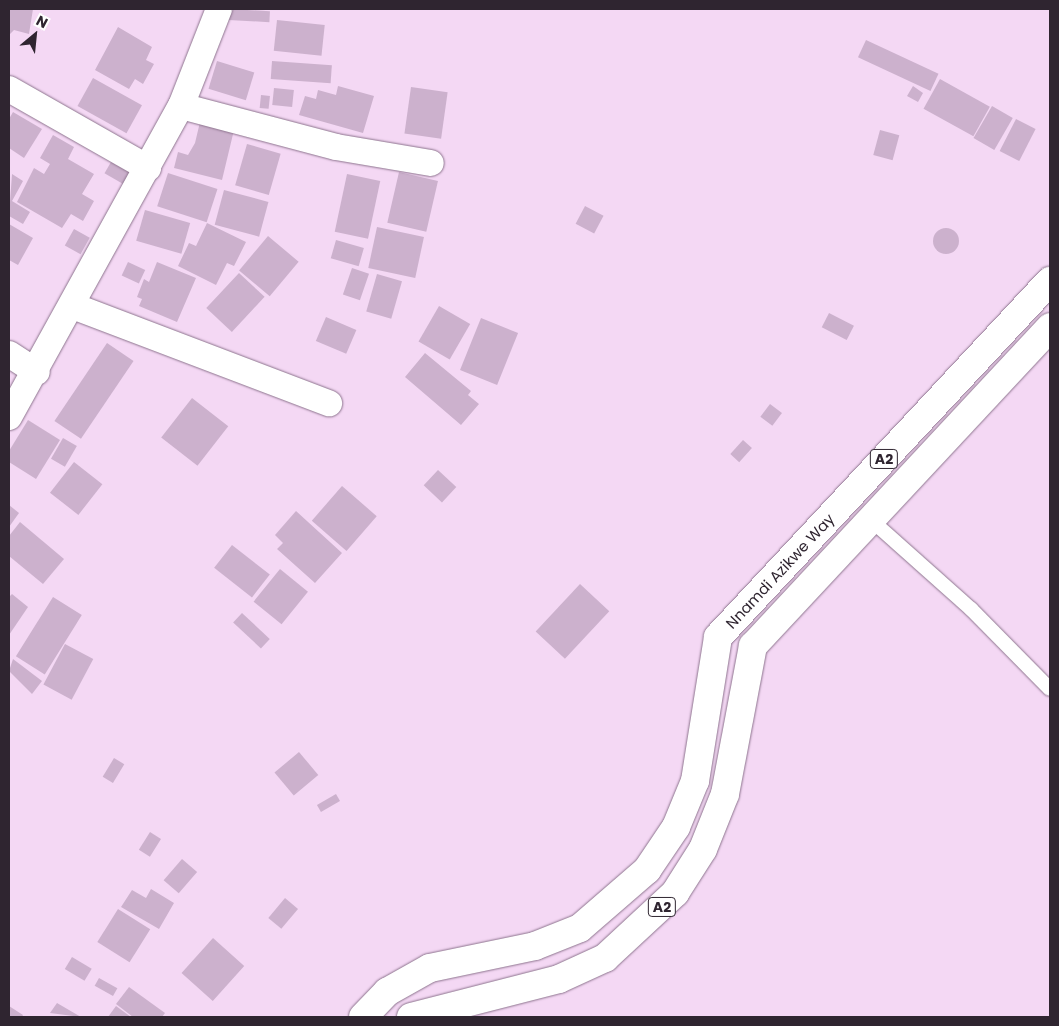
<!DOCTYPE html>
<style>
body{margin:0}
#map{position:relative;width:1059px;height:1026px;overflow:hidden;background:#f4d8f4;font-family:Poppins,sans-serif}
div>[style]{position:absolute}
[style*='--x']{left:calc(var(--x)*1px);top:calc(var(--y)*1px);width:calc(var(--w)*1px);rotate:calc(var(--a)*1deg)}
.building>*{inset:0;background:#ccb1cd;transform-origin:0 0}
.round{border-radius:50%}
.roads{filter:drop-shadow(0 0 1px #8d748e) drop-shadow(0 0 1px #8d748e)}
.service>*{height:14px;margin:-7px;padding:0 7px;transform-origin:7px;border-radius:7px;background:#fff}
.minor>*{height:26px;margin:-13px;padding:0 13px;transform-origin:13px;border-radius:13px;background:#fff}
.trunk>*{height:28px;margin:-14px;padding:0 14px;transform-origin:14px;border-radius:14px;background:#fff}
span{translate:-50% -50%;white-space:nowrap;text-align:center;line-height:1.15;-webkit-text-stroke:4px #fff;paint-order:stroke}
.shield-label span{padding:1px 4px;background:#fff;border:1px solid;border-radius:4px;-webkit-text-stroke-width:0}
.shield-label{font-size:14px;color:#2f2530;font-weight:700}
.street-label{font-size:15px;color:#2f2530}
.frame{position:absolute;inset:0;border:10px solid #2f2530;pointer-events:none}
.north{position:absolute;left:10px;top:10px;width:50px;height:50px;-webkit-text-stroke:4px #fff;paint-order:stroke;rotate:28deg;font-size:14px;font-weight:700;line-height:20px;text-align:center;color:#2f2530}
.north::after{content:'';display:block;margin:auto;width:18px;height:22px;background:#2f2530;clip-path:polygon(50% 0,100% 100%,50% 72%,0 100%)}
</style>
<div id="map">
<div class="building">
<i style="clip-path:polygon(9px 9px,33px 9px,29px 34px,14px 30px,9px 35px)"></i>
<i style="left:229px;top:9px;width:41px;height:11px;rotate:3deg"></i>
<i style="left:277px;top:20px;width:48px;height:31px;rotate:6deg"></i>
<i style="clip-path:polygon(118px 27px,152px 47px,146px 60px,154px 64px,143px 84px,135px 79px,129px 89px,95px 70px)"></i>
<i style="left:866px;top:40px;width:80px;height:19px;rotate:25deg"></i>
<i style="left:217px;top:61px;width:39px;height:29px;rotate:17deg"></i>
<i style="left:272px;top:61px;width:60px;height:18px;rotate:4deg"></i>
<i style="left:93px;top:78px;width:56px;height:32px;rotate:29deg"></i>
<i style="left:940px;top:79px;width:57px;height:34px;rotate:29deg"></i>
<i style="clip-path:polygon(338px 86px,374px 96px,363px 133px,299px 115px,305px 96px,316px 99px,318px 90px,336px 95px)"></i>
<i style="clip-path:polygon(913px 86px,923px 93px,918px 102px,907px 96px)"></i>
<i style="left:411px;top:87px;width:37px;height:47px;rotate:8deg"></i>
<i style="left:274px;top:88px;width:20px;height:17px;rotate:6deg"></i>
<i style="left:261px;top:95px;width:9px;height:13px;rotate:6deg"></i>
<i style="left:992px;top:106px;width:24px;height:37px;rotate:30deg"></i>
<i style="clip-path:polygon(13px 112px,42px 129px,24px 158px,9px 148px,9px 119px)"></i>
<i style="left:1016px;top:119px;width:22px;height:36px;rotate:27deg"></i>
<i style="clip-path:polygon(200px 122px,234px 130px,222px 180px,174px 168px,178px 152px,188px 155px,195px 143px)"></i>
<i style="left:880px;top:130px;width:20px;height:26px;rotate:15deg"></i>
<i style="clip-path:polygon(53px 135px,74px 147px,68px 159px,94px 174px,82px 194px,94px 201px,83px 221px,71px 214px,62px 228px,17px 202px,34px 168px,44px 174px,50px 164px,40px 158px)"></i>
<i style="left:247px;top:144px;width:35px;height:43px;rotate:16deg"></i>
<i style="left:111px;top:162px;width:22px;height:13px;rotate:30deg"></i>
<i style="left:399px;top:172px;width:40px;height:52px;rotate:13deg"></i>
<i style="left:168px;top:173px;width:52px;height:35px;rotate:18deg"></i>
<i style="clip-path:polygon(12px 174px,23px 181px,12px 201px,30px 212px,23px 224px,9px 216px)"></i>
<i style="left:347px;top:174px;width:34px;height:59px;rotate:12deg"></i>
<i style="left:224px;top:190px;width:46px;height:36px;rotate:15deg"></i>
<i style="left:585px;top:206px;width:21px;height:20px;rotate:28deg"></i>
<i style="left:145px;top:210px;width:47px;height:32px;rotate:16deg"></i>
<i style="clip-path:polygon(207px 223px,246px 242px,234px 266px,227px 263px,216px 285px,178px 266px,189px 243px,196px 246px)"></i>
<i style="clip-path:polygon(9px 224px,33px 238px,18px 265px,9px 260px)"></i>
<i style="left:377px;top:227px;width:48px;height:42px;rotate:12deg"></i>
<i class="round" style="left:933px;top:228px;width:26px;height:26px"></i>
<i style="left:74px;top:229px;width:18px;height:19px;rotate:29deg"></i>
<i style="left:268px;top:236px;width:40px;height:45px;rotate:40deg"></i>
<i style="left:336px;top:240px;width:29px;height:19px;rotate:16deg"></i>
<i style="left:128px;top:262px;width:19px;height:15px;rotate:25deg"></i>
<i style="clip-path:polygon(157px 262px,196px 278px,177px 322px,139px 306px,142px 299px,137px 297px,144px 279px,149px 282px)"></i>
<i style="left:352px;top:268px;width:18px;height:28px;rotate:19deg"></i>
<i style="left:239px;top:273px;width:35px;height:48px;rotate:43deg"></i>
<i style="left:377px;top:274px;width:26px;height:39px;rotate:16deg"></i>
<i style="left:439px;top:306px;width:36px;height:41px;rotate:30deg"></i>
<i style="left:829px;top:313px;width:28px;height:16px;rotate:27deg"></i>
<i style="left:326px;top:317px;width:33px;height:26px;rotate:23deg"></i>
<i style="left:481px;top:318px;width:40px;height:56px;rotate:22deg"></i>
<i style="left:107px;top:343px;width:32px;height:94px;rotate:34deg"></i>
<i style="clip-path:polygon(425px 353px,471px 391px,468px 395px,479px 404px,461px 425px,405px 377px)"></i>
<i style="left:192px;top:398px;width:46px;height:50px;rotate:38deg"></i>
<i style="left:770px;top:404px;width:15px;height:16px;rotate:37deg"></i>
<i style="clip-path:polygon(28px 420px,60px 440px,36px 479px,9px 462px,9px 451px)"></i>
<i style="left:63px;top:438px;width:16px;height:24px;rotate:30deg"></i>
<i style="left:743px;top:440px;width:12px;height:19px;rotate:42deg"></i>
<i style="left:74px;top:462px;width:36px;height:39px;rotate:38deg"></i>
<i style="left:438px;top:470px;width:25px;height:21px;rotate:43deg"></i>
<i style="left:342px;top:486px;width:46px;height:46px;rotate:41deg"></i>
<i style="clip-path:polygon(9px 505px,19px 513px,9px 527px)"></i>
<i style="clip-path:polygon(296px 511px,342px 553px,315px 583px,277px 549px,283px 543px,275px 535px)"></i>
<i style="clip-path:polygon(20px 522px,64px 559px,43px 584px,9px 556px,9px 536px)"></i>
<i style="left:232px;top:545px;width:48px;height:29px;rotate:38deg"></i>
<i style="left:280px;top:569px;width:36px;height:42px;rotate:39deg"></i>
<i style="left:580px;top:584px;width:40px;height:65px;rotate:43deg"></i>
<i style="clip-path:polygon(12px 594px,28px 607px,9px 635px,9px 597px)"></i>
<i style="left:53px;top:597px;width:34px;height:70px;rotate:32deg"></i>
<i style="left:242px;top:613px;width:38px;height:13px;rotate:43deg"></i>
<i style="left:65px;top:644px;width:32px;height:46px;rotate:28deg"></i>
<i style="clip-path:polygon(13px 659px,42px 681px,32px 694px,9px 671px)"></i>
<i style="left:299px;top:752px;width:30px;height:32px;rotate:50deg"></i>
<i style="left:114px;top:758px;width:12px;height:22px;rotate:31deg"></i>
<i style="left:336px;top:794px;width:8px;height:22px;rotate:60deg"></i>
<i style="left:150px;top:832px;width:13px;height:21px;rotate:32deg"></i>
<i style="left:182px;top:859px;width:20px;height:28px;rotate:41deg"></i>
<i style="clip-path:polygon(151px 889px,174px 903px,159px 929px,121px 907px,132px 890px,146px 898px)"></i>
<i style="left:285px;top:898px;width:17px;height:26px;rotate:40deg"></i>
<i style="left:118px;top:909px;width:38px;height:39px;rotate:32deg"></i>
<i style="left:213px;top:938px;width:42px;height:47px;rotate:42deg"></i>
<i style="left:72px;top:957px;width:23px;height:14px;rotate:31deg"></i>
<i style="left:99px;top:978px;width:21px;height:9px;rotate:29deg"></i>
<i style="clip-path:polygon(129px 987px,165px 1013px,162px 1017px,133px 1017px,116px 1004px)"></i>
<i style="clip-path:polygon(57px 1003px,81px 1017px,50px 1013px)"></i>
<i style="clip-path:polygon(9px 1006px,23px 1015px,22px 1017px,9px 1017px)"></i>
<i style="clip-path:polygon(116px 1006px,131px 1017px,108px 1017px)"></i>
</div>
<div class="roads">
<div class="service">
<i style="--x:871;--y:520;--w:134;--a:41.7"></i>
<i style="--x:971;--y:609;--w:112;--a:45.4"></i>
</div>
<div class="minor">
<i style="--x:9;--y:89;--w:160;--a:29.6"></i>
<i style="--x:181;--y:106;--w:160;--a:14.8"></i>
<i style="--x:336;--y:147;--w:96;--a:9.6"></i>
<i style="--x:73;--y:306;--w:274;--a:20.8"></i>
<i style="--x:9;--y:354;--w:33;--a:33"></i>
<i style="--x:9;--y:417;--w:355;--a:-61.1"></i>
<i style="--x:181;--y:106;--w:104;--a:-68.6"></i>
</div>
<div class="trunk">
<i style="--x:363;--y:1017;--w:35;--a:-46"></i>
<i style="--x:387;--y:992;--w:49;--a:-29.2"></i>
<i style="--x:430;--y:968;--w:107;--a:-11.8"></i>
<i style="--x:535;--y:946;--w:48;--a:-21.8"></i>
<i style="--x:580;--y:928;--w:89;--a:-40.9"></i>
<i style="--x:647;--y:870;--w:52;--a:-56"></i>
<i style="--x:676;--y:827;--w:50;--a:-67.6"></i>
<i style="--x:695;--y:781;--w:146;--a:-80.9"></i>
<i style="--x:718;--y:637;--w:487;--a:-47"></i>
<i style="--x:411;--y:1017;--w:153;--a:-14.4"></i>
<i style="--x:559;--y:979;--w:51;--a:-24.5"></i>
<i style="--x:605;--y:958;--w:96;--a:-42.9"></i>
<i style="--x:675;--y:893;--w:52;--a:-57.5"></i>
<i style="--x:703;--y:849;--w:59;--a:-68.2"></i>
<i style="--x:725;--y:794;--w:151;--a:-79.3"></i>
<i style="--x:753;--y:646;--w:436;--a:-47"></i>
</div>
</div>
<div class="shield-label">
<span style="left:884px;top:459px">A2</span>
<span style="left:662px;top:907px">A2</span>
</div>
<div class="street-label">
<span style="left:780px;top:571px;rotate:-47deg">Nnamdi Azikwe Way</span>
</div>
<div class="frame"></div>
<div class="north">N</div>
</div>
